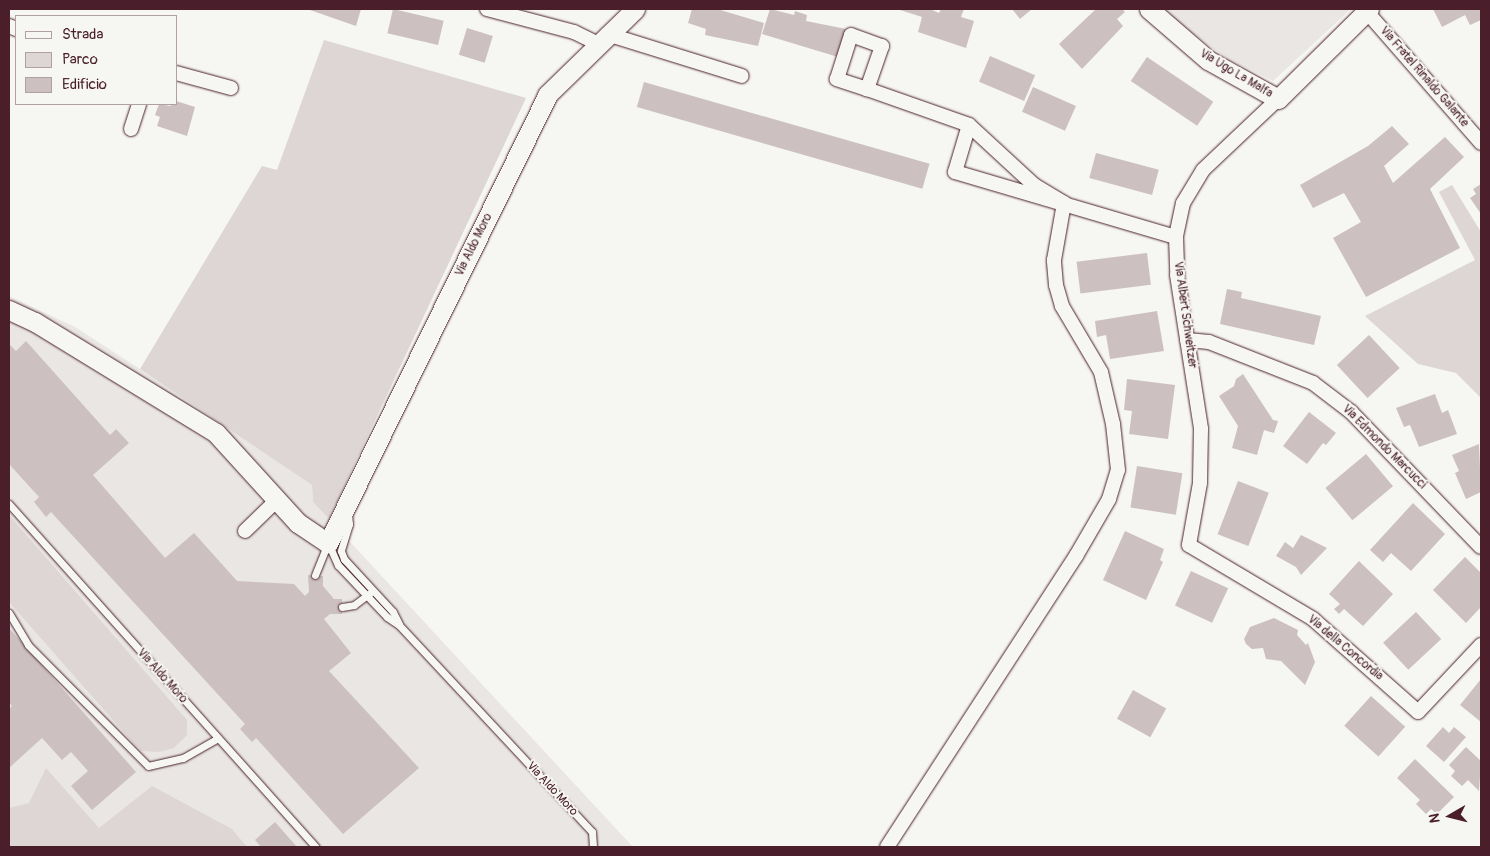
<!DOCTYPE html>
<style>
body{margin:0}
#map{position:relative;width:1490px;height:856px;overflow:hidden;background:#f6f6f2;font-family:Pangolin,sans-serif}
div>[style]{position:absolute}
[style*='--x']{left:calc(var(--x)*1px);top:calc(var(--y)*1px);width:calc(var(--w)*1px);rotate:calc(var(--a)*1deg)}
.built>*{inset:0;background:#e9e6e3}
.green>*{inset:0;background:#ddd6d5}
.building>*{inset:0;background:#ccc1c0;transform-origin:0 0}
.roads{filter:drop-shadow(0 0 1px #4a1f2b) drop-shadow(0 0 1px #4a1f2b)}
.lane>*{height:7px;margin:-3.5px;padding:0 3.5px;transform-origin:3.5px;border-radius:3.5px;background:#f6f6f2}
.street>*{height:14px;margin:-7px;padding:0 7px;transform-origin:7px;border-radius:7px;background:#f6f6f2}
.secondary>*{height:19px;margin:-9.5px;padding:0 9.5px;transform-origin:9.5px;border-radius:9.5px;background:#f6f6f2}
span{translate:-50% -50%;white-space:nowrap;text-align:center;line-height:1.15;-webkit-text-stroke:4px #f6f6f2;paint-order:stroke}
.street-label{font-size:12px;color:#4a1f2b}
.frame{position:absolute;inset:0;border:10px solid #4a1f2b;pointer-events:none}
.legend{position:absolute;left:15px;top:15px;width:162px;height:90px;box-sizing:border-box;background:#f6f6f2;border:1px solid #b1a0a2;margin:0;padding:6px 9px;list-style:none;font-size:15px;color:#4a1f2b}
.legend li{display:flex;align-items:center;gap:10px;height:25px}
.legend b{width:25px;border:1px solid #b1a0a2}
.north{position:absolute;left:1425px;top:791px;width:50px;height:50px;-webkit-text-stroke:4px #f6f6f2;paint-order:stroke;rotate:262deg;font-size:14px;font-weight:700;line-height:20px;text-align:center;color:#4a1f2b}
.north::after{content:'';display:block;margin:auto;width:18px;height:22px;background:#4a1f2b;clip-path:polygon(50% 0,100% 100%,50% 72%,0 100%)}
</style>
<div id="map">
<div class="built">
<i style="clip-path:polygon(1165px 9px,1351px 9px,1273px 81px,1228px 59px,1179px 24px)"></i>
<i style="clip-path:polygon(9px 296px,75px 327px,197px 406px,312px 485px,313px 502px,633px 847px,9px 847px)"></i>
</div>
<div class="green">
<i style="clip-path:polygon(324px 40px,526px 98px,329px 519px,313px 502px,312px 485px,140px 369px,262px 166px,277px 170px)"></i>
<i style="clip-path:polygon(1452px 185px,1481px 232px,1481px 398px,1456px 373px,1418px 364px,1365px 316px,1475px 260px,1439px 192px)"></i>
<i style="clip-path:polygon(9px 515px,187px 720px,187px 735px,174px 748px,159px 752px,142px 751px,134px 744px,9px 602px)"></i>
<i style="clip-path:polygon(46px 768px,99px 828px,152px 786px,232px 829px,247px 847px,9px 847px,9px 808px,29px 803px)"></i>
</div>
<div class="building">
<i style="clip-path:polygon(307px 9px,361px 9px,356px 26px)"></i>
<i style="left:393px;top:9px;width:52px;height:25px;rotate:13deg"></i>
<i style="clip-path:polygon(692px 9px,717px 9px,764px 23px,758px 46px,705px 35px,706px 29px,688px 23px)"></i>
<i style="clip-path:polygon(770px 9px,794px 15px,795px 11px,807px 15px,806px 21px,846px 29px,838px 57px,762px 34px)"></i>
<i style="clip-path:polygon(897px 9px,930px 9px,939px 13px,941px 9px,964px 9px,961px 17px,974px 21px,966px 48px,918px 32px,922px 17px)"></i>
<i style="clip-path:polygon(1012px 9px,1032px 9px,1020px 19px)"></i>
<i style="clip-path:polygon(1096px 9px,1122px 9px,1125px 12px,1117px 19px,1123px 26px,1082px 69px,1059px 44px)"></i>
<i style="clip-path:polygon(1433px 9px,1481px 9px,1481px 20px,1470px 25px,1465px 15px,1442px 27px)"></i>
<i style="left:467px;top:28px;width:27px;height:28px;rotate:17deg"></i>
<i style="left:990px;top:56px;width:49px;height:28px;rotate:23deg"></i>
<i style="left:1147px;top:57px;width:80px;height:29px;rotate:34deg"></i>
<i style="left:644px;top:82px;width:297px;height:26px;rotate:16deg"></i>
<i style="left:1033px;top:87px;width:47px;height:27px;rotate:24deg"></i>
<i style="clip-path:polygon(176px 101px,195px 107px,187px 136px,157px 126px,160px 117px,155px 115px,159px 104px,170px 106px)"></i>
<i style="clip-path:polygon(1392px 126px,1409px 144px,1384px 166px,1393px 183px,1445px 137px,1464px 157px,1430px 189px,1460px 248px,1366px 297px,1333px 238px,1361px 222px,1344px 193px,1313px 208px,1300px 185px,1368px 146px)"></i>
<i style="left:1096px;top:153px;width:65px;height:26px;rotate:15deg"></i>
<i style="clip-path:polygon(1481px 184px,1481px 214px,1470px 198px,1476px 194px,1473px 189px)"></i>
<i style="left:1147px;top:253px;width:32px;height:71px;rotate:83deg"></i>
<i style="clip-path:polygon(1227px 289px,1242px 292px,1241px 298px,1321px 316px,1314px 345px,1220px 324px)"></i>
<i style="clip-path:polygon(1157px 311px,1164px 351px,1110px 359px,1106px 335px,1097px 337px,1095px 321px)"></i>
<i style="left:1369px;top:335px;width:45px;height:44px;rotate:47deg"></i>
<i style="clip-path:polygon(26px 341px,110px 435px,116px 429px,129px 443px,93px 475px,165px 558px,194px 533px,237px 581px,294px 584px,305px 596px,309px 592px,308px 575px,323px 576px,323px 586px,334px 599px,342px 599px,342px 614px,330px 614px,324px 619px,351px 653px,329px 671px,419px 768px,343px 834px,256px 738px,252px 742px,240px 729px,245px 724px,51px 512px,46px 517px,34px 502px,39px 497px,9px 464px,9px 344px,16px 351px)"></i>
<i style="clip-path:polygon(1243px 374px,1273px 420px,1278px 421px,1274px 433px,1264px 430px,1257px 455px,1232px 448px,1238px 426px,1219px 396px,1234px 386px,1236px 379px)"></i>
<i style="clip-path:polygon(1127px 379px,1175px 385px,1168px 439px,1129px 434px,1132px 411px,1124px 410px)"></i>
<i style="clip-path:polygon(1435px 394px,1442px 413px,1448px 410px,1457px 434px,1419px 447px,1410px 425px,1404px 427px,1396px 408px)"></i>
<i style="clip-path:polygon(1309px 412px,1336px 433px,1326px 445px,1323px 443px,1307px 464px,1283px 446px)"></i>
<i style="clip-path:polygon(1479px 444px,1481px 492px,1466px 499px,1455px 473px,1459px 471px,1452px 455px)"></i>
<i style="left:1366px;top:454px;width:42px;height:53px;rotate:50deg"></i>
<i style="left:1137px;top:466px;width:46px;height:42px;rotate:9deg"></i>
<i style="left:1238px;top:481px;width:33px;height:57px;rotate:21deg"></i>
<i style="clip-path:polygon(1413px 503px,1445px 534px,1411px 571px,1391px 553px,1383px 562px,1370px 550px)"></i>
<i style="clip-path:polygon(1125px 531px,1164px 549px,1160px 560px,1163px 562px,1146px 600px,1103px 580px)"></i>
<i style="clip-path:polygon(1301px 535px,1327px 548px,1301px 575px,1296px 567px,1276px 556px,1285px 542px,1293px 548px)"></i>
<i style="clip-path:polygon(1465px 557px,1481px 573px,1481px 607px,1466px 623px,1433px 590px)"></i>
<i style="clip-path:polygon(1359px 561px,1393px 594px,1363px 626px,1344px 609px,1339px 614px,1334px 609px,1340px 604px,1329px 594px)"></i>
<i style="left:1191px;top:571px;width:41px;height:38px;rotate:25deg"></i>
<i style="left:1416px;top:612px;width:37px;height:45px;rotate:47deg"></i>
<i style="clip-path:polygon(1274px 618px,1298px 630px,1297px 635px,1306px 645px,1308px 643px,1315px 662px,1305px 685px,1281px 661px,1266px 659px,1263px 648px,1252px 649px,1246px 644px,1244px 639px,1250px 627px)"></i>
<i style="clip-path:polygon(9px 628px,136px 772px,92px 810px,71px 786px,88px 771px,71px 752px,62px 760px,42px 738px,9px 768px,9px 709px,12px 706px,9px 702px)"></i>
<i style="clip-path:polygon(1481px 679px,1481px 722px,1460px 705px)"></i>
<i style="left:1133px;top:690px;width:38px;height:33px;rotate:29deg"></i>
<i style="left:1371px;top:696px;width:46px;height:40px;rotate:42deg"></i>
<i style="clip-path:polygon(1443px 727px,1449px 733px,1454px 727px,1466px 737px,1444px 762px,1426px 746px)"></i>
<i style="clip-path:polygon(1466px 747px,1481px 761px,1479px 791px,1468px 780px,1462px 786px,1451px 776px,1455px 771px,1449px 765px)"></i>
<i style="clip-path:polygon(1415px 759px,1454px 797px,1437px 814px,1431px 809px,1426px 814px,1416px 804px,1420px 800px,1397px 778px)"></i>
<i style="clip-path:polygon(275px 822px,297px 847px,261px 847px,255px 840px)"></i>
</div>
<div class="roads">
<div class="lane">
<i style="--x:9;--y:504;--w:460;--a:48.2"></i>
<i style="--x:348;--y:513;--w:11;--a:85"></i>
<i style="--x:349;--y:524;--w:28;--a:107"></i>
<i style="--x:341;--y:551;--w:9;--a:69"></i>
<i style="--x:344;--y:559;--w:72;--a:47.2"></i>
<i style="--x:393;--y:612;--w:13;--a:63"></i>
<i style="--x:329;--y:545;--w:22;--a:66"></i>
<i style="--x:338;--y:565;--w:71;--a:46.7"></i>
<i style="--x:387;--y:617;--w:14;--a:34"></i>
<i style="--x:399;--y:625;--w:283;--a:47"></i>
<i style="--x:592;--y:832;--w:15;--a:86"></i>
<i style="--x:315;--y:575;--w:35;--a:-68"></i>
<i style="--x:342;--y:607;--w:12;--a:-9"></i>
<i style="--x:354;--y:605;--w:20;--a:-37"></i>
<i style="--x:9;--y:613;--w:37;--a:59"></i>
<i style="--x:28;--y:645;--w:170;--a:45.2"></i>
<i style="--x:148;--y:766;--w:36;--a:-13"></i>
<i style="--x:183;--y:758;--w:40;--a:-29.7"></i>
</div>
<div class="street">
<i style="--x:487;--y:9;--w:90;--a:14.8"></i>
<i style="--x:574;--y:32;--w:25;--a:26"></i>
<i style="--x:1366;--y:11;--w:175;--a:48.9"></i>
<i style="--x:9;--y:26;--w:8;--a:23"></i>
<i style="--x:607;--y:34;--w:141;--a:17.3"></i>
<i style="--x:176;--y:73;--w:57;--a:15.3"></i>
<i style="--x:867;--y:89;--w:32;--a:-162"></i>
<i style="--x:837;--y:79;--w:46;--a:-72.3"></i>
<i style="--x:851;--y:35;--w:33;--a:20"></i>
<i style="--x:882;--y:46;--w:46;--a:109.2"></i>
<i style="--x:867;--y:89;--w:108;--a:19.4"></i>
<i style="--x:969;--y:125;--w:49;--a:106.6"></i>
<i style="--x:955;--y:172;--w:230;--a:16.4"></i>
<i style="--x:1278;--y:99;--w:103;--a:136.6"></i>
<i style="--x:1203;--y:170;--w:39;--a:121"></i>
<i style="--x:1183;--y:203;--w:35;--a:102"></i>
<i style="--x:1176;--y:237;--w:38;--a:88"></i>
<i style="--x:1177;--y:275;--w:156;--a:81.1"></i>
<i style="--x:1201;--y:429;--w:54;--a:91.1"></i>
<i style="--x:1200;--y:483;--w:63;--a:100.1"></i>
<i style="--x:1189;--y:545;--w:144;--a:30.8"></i>
<i style="--x:1313;--y:619;--w:140;--a:41.5"></i>
<i style="--x:1418;--y:712;--w:92;--a:-46.8"></i>
<i style="--x:131;--y:129;--w:26;--a:-72"></i>
<i style="--x:1187;--y:340;--w:22;--a:5"></i>
<i style="--x:1209;--y:342;--w:112;--a:21.5"></i>
<i style="--x:1313;--y:383;--w:48;--a:37.3"></i>
<i style="--x:1351;--y:412;--w:187;--a:46.1"></i>
<i style="--x:245;--y:531;--w:46;--a:-44.1"></i>
<i style="--x:887;--y:847;--w:347;--a:-57"></i>
<i style="--x:1076;--y:556;--w:66;--a:-59.9"></i>
<i style="--x:1109;--y:499;--w:30;--a:-73"></i>
<i style="--x:1118;--y:470;--w:46;--a:-96.2"></i>
<i style="--x:1113;--y:424;--w:53;--a:-103"></i>
<i style="--x:1101;--y:372;--w:77;--a:-120.6"></i>
<i style="--x:1062;--y:306;--w:22;--a:-106"></i>
<i style="--x:1056;--y:285;--w:25;--a:-95"></i>
<i style="--x:1054;--y:260;--w:58;--a:-80"></i>
<i style="--x:1064;--y:203;--w:35;--a:-149"></i>
<i style="--x:1034;--y:185;--w:88;--a:-137.3"></i>
</div>
<div class="secondary">
<i style="--x:1149;--y:9;--w:78;--a:40.8"></i>
<i style="--x:1208;--y:60;--w:80;--a:29.1"></i>
<i style="--x:1278;--y:99;--w:128;--a:-44.7"></i>
<i style="--x:9;--y:310;--w:29;--a:25"></i>
<i style="--x:35;--y:322;--w:212;--a:31.5"></i>
<i style="--x:216;--y:433;--w:122;--a:47.7"></i>
<i style="--x:298;--y:523;--w:36;--a:34"></i>
<i style="--x:328;--y:543;--w:499;--a:-63.9"></i>
<i style="--x:547;--y:95;--w:123;--a:-44.3"></i>
</div>
</div>
<div class="street-label">
<span style="left:1236px;top:74px;rotate:31deg">Via Ugo La Malfa</span>
<span style="left:1424px;top:77px;rotate:49deg">Via Fratel Rinaldo Galante</span>
<span style="left:474px;top:245px;rotate:-64deg">Via Aldo Moro</span>
<span style="left:1185px;top:315px;rotate:82deg">Via Albert Schweitzer</span>
<span style="left:1384px;top:447px;rotate:45deg">Via Edmondo Marcucci</span>
<span style="left:1345px;top:648px;rotate:40deg">Via della Concordia</span>
<span style="left:162px;top:676px;rotate:48deg">Via Aldo Moro</span>
<span style="left:552px;top:789px;rotate:47deg">Via Aldo Moro</span>
</div>
<div class="frame"></div>
<ul class="legend">
<li><b style="height:6px;background:#f6f6f2"></b>Strada</li>
<li><b style="height:14px;background:#ddd6d5"></b>Parco</li>
<li><b style="height:14px;background:#ccc1c0"></b>Edificio</li>
</ul>
<div class="north">N</div>
</div>
